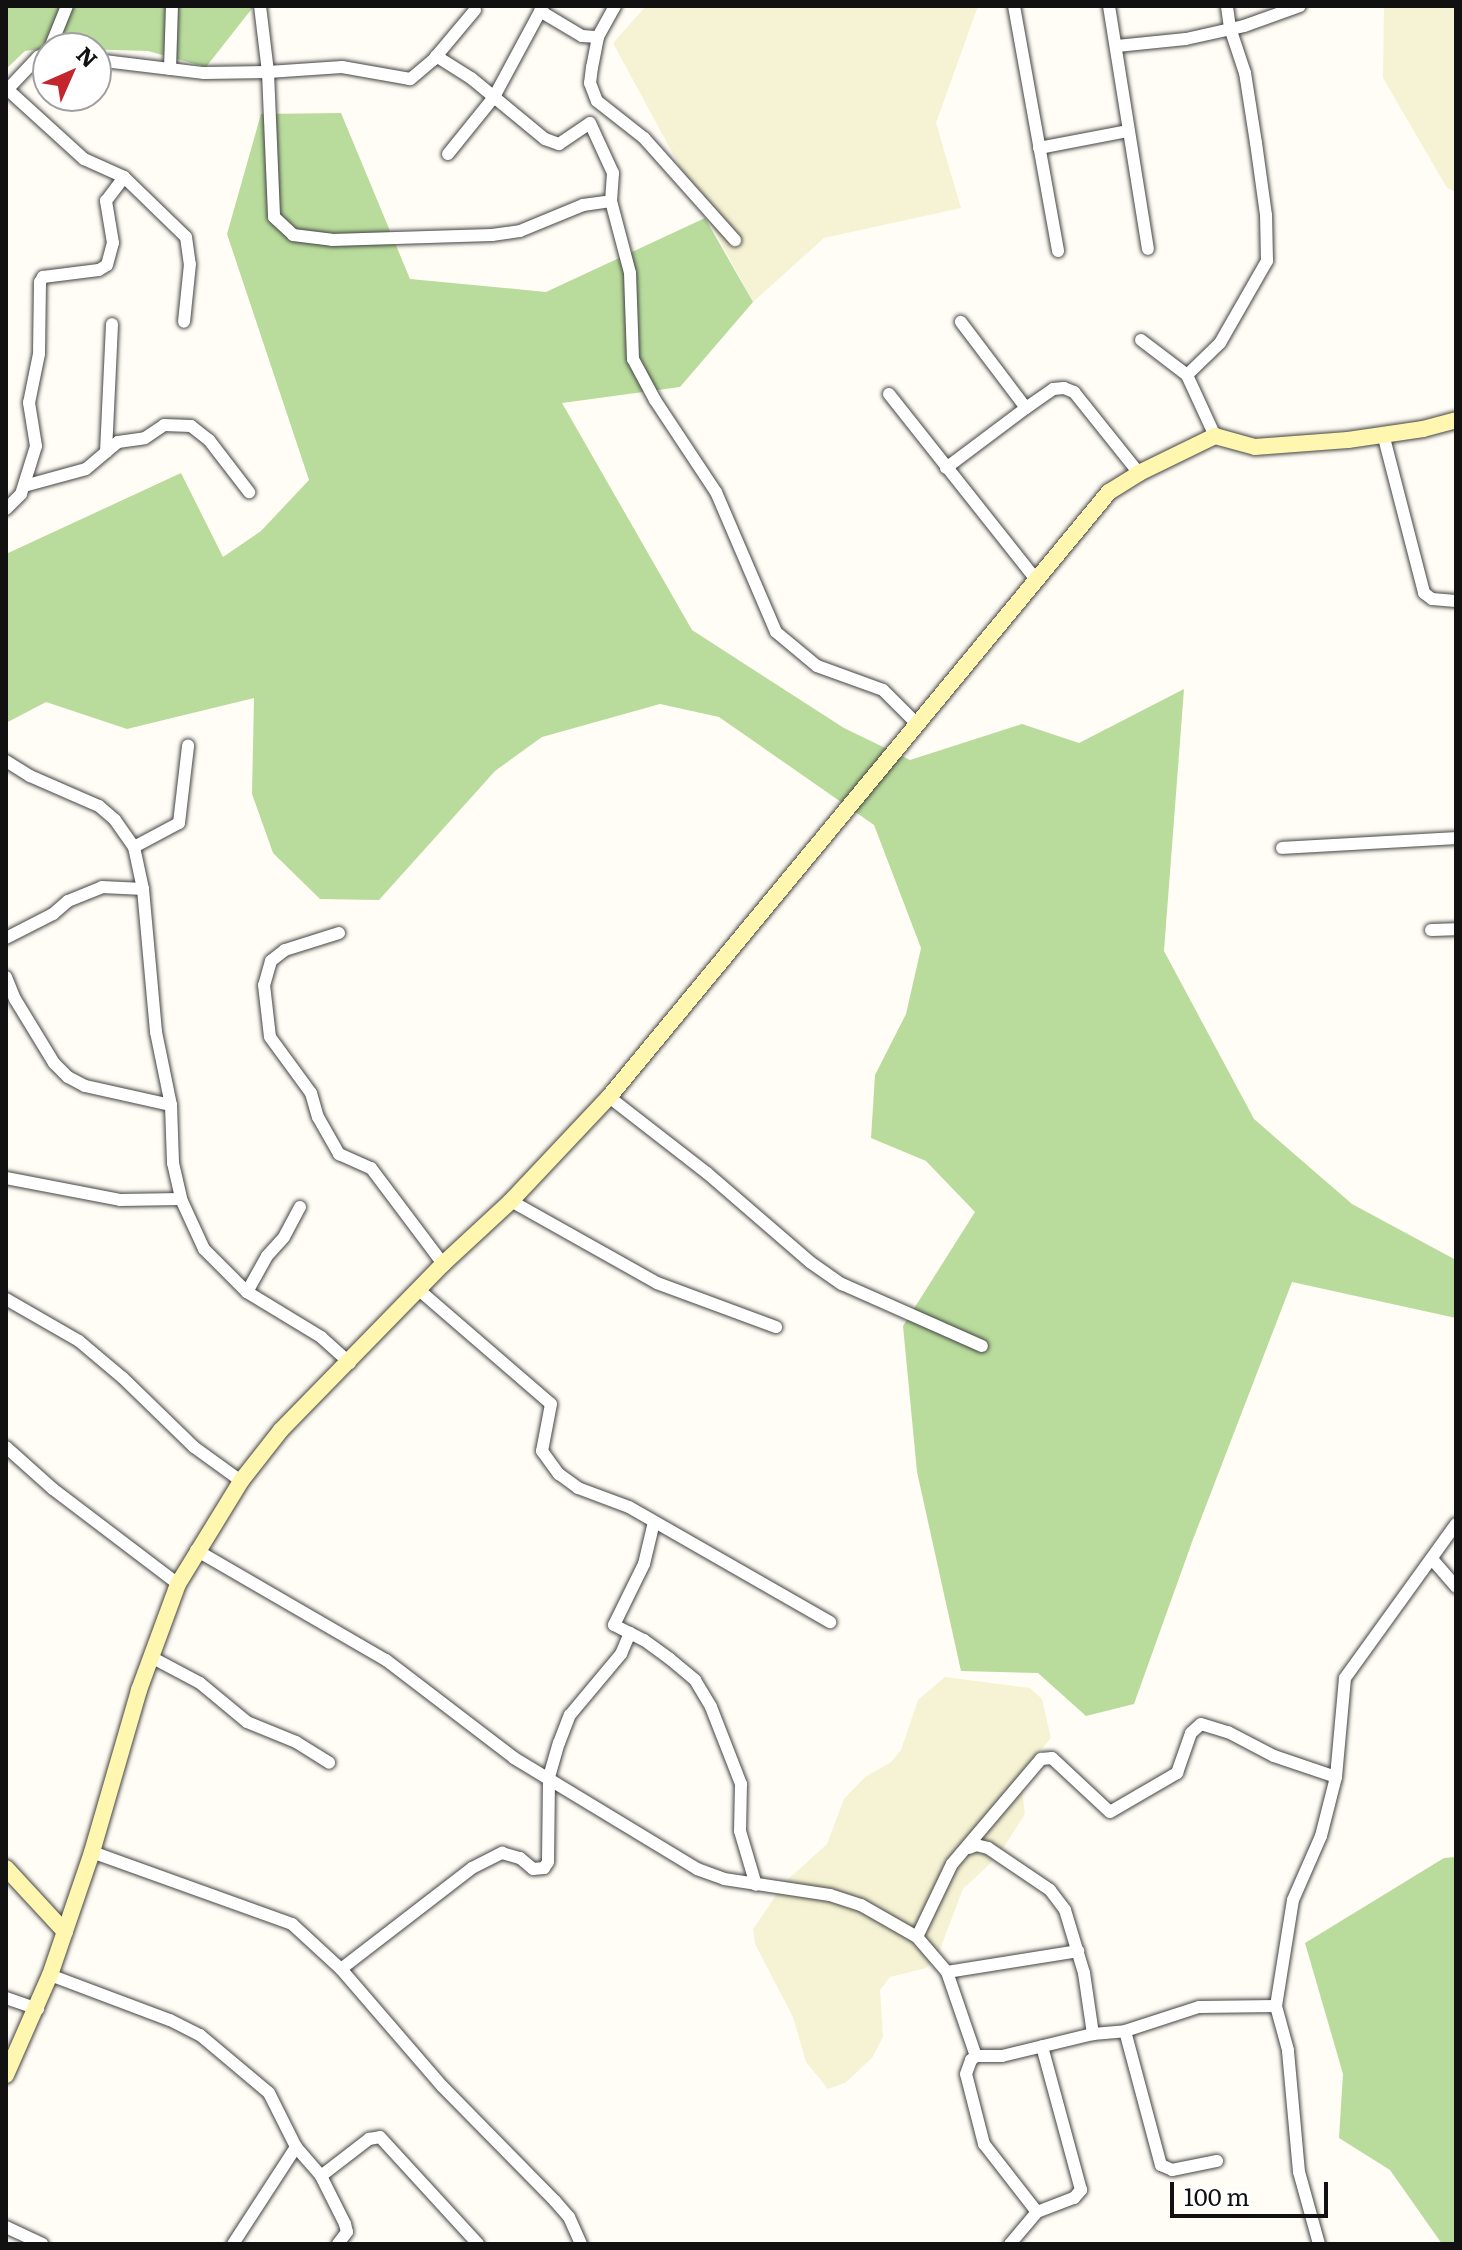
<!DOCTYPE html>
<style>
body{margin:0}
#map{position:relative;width:1462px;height:2250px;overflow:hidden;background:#fffdf5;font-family:Literata,serif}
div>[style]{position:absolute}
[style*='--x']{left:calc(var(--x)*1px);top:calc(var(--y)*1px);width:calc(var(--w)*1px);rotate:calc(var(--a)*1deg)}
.farmland>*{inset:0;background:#f6f3d4}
.forest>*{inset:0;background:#b9dc9c}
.roads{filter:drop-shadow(0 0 2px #444) drop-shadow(0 0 2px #444)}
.street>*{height:12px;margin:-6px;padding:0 6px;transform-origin:6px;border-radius:6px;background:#fff}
.secondary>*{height:16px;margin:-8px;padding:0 8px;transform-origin:8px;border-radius:8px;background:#fff6b0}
span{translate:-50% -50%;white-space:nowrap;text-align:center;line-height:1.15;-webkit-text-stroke:8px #fff;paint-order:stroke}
.frame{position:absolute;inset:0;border:8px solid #111;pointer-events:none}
.north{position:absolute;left:32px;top:32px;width:80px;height:80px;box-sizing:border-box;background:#fff;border:2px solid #a0a0a0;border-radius:50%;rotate:45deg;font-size:22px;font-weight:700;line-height:32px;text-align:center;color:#111}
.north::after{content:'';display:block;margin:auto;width:28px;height:36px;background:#c4262e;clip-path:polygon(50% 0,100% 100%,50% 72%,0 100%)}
.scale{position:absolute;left:1170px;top:2182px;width:158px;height:36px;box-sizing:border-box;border:4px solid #111;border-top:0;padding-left:10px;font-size:24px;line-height:28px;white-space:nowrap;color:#111;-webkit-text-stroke:6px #fff;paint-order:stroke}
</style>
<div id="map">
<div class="farmland">
<i style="clip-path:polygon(646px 6px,978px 6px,936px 123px,961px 208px,824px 238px,753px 302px,613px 43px)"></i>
<i style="clip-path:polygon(1384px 6px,1456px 6px,1456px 192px,1447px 188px,1383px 78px)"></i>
<i style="clip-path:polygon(945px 1677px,1030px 1688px,1042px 1699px,1051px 1738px,1020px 1774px,1025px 1814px,998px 1856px,963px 1889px,937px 1957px,926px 1968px,890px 1977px,880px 1990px,883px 2037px,872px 2058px,845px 2083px,828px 2089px,806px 2062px,793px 2017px,755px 1944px,753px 1929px,785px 1882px,827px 1844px,844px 1799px,865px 1777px,891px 1762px,901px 1750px,918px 1700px)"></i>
</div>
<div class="forest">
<i style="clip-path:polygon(6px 6px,254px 6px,206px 67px,148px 51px,48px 48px,25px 51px,6px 69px)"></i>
<i style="clip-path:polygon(341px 113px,410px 279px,546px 292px,705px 218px,753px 302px,680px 387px,562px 403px,692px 630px,844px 728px,910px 760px,1022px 724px,1079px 743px,1184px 689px,1164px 951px,1254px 1119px,1352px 1204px,1456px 1260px,1456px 1318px,1292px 1282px,1192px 1542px,1134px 1704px,1086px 1716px,1038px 1673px,961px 1671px,917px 1472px,903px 1326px,975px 1212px,926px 1161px,871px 1138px,875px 1075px,906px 1014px,921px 948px,874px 825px,719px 717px,660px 704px,542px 737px,495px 771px,379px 900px,320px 899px,273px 853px,252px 794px,254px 698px,127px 729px,46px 702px,6px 723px,6px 554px,181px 473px,223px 557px,261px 531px,309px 480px,227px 234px,261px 114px)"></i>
<i style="clip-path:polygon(1456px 1857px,1456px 2244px,1442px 2244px,1390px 2170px,1339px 2138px,1343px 2074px,1305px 1943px,1444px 1858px)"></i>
</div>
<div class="roads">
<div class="street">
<i style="--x:615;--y:6;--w:35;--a:119"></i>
<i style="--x:598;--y:37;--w:31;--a:101"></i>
<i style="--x:592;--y:67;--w:16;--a:97"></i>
<i style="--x:590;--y:83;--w:19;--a:69"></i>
<i style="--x:597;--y:101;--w:60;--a:38.2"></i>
<i style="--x:644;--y:138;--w:137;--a:48.3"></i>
<i style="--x:1014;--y:6;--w:249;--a:79.8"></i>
<i style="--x:1109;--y:6;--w:246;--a:80.9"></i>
<i style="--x:475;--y:10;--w:65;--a:130"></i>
<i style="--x:433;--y:60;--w:30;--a:140"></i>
<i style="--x:410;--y:79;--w:69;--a:-170"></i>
<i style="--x:342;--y:67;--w:74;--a:176.1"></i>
<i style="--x:268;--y:72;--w:145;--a:87.6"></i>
<i style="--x:274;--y:217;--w:26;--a:43"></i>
<i style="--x:293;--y:235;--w:39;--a:7"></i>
<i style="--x:332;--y:240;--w:160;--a:-1.8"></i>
<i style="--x:492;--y:235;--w:28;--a:-8"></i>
<i style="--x:520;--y:231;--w:68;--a:-22.4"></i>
<i style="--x:583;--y:205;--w:28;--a:-8"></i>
<i style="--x:540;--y:11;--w:49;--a:30.8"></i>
<i style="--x:582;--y:36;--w:16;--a:4"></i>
<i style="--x:1117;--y:46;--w:69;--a:-5.8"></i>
<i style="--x:1186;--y:39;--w:59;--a:-12.6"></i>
<i style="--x:1244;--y:26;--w:59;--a:-19.7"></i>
<i style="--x:50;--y:48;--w:45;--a:-68"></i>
<i style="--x:436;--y:56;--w:41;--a:32.2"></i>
<i style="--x:471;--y:78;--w:96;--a:39.5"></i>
<i style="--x:545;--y:139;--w:15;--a:20"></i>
<i style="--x:559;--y:144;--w:37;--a:-34"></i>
<i style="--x:590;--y:123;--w:55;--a:65.3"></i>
<i style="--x:613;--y:173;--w:28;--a:94"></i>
<i style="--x:611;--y:201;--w:74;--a:75.2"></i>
<i style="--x:630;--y:273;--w:86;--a:88"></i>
<i style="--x:633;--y:359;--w:47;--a:61.8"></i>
<i style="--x:655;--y:400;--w:110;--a:56.5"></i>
<i style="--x:716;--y:492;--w:152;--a:66.8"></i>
<i style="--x:776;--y:632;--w:53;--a:39.7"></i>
<i style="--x:817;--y:666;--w:70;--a:20"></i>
<i style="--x:883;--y:690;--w:45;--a:45"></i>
<i style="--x:96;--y:60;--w:109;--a:6.9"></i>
<i style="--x:204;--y:73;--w:64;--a:-0.9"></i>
<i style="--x:268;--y:72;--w:66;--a:-96.9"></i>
<i style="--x:170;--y:69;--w:63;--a:-88.2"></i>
<i style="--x:7;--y:89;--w:104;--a:42.3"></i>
<i style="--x:84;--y:159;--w:44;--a:24.2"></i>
<i style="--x:124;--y:177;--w:86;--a:44.1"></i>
<i style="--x:186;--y:237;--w:27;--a:82"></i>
<i style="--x:190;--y:264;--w:58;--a:95.9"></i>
<i style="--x:6;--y:91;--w:47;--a:-46.7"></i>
<i style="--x:38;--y:57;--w:11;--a:-27"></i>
<i style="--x:1039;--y:148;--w:91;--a:-10.8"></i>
<i style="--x:448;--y:154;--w:73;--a:-51.1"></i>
<i style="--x:494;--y:97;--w:103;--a:-61.7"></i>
<i style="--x:1141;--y:340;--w:58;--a:37.3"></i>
<i style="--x:889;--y:394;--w:235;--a:51.6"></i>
<i style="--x:1026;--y:408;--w:33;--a:-35"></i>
<i style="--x:1053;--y:389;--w:11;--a:-5"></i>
<i style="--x:1064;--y:388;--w:11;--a:22"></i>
<i style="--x:1074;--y:392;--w:104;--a:51.3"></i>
<i style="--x:1383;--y:434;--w:164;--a:75.5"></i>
<i style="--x:1424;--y:593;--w:10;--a:37"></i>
<i style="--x:1432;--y:599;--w:24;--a:5"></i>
<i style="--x:1215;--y:436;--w:67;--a:-114.7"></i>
<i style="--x:1187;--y:375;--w:46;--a:-44.1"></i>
<i style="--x:1220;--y:343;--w:95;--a:-60.2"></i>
<i style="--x:1267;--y:261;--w:46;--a:-91.2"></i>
<i style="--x:1266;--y:215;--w:73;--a:-97.9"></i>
<i style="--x:1256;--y:143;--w:71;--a:-98.9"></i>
<i style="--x:1245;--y:73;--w:47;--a:-108.4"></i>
<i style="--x:1230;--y:28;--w:22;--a:-98"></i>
<i style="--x:106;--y:452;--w:128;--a:-87.3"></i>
<i style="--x:946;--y:468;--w:100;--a:-36.9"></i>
<i style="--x:1026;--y:408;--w:108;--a:-127.1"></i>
<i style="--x:24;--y:486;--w:64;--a:-15.3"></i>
<i style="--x:86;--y:469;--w:42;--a:-40.2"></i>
<i style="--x:118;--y:442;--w:27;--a:-8"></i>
<i style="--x:145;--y:438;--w:23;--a:-34"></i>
<i style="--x:164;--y:425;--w:27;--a:2"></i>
<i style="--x:191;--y:426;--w:23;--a:38"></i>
<i style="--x:209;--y:440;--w:66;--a:52.4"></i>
<i style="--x:6;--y:509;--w:21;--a:-45"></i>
<i style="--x:21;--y:494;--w:50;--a:-72.6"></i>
<i style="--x:36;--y:446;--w:44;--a:-99.2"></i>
<i style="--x:29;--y:403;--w:50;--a:-78.5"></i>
<i style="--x:39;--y:354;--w:72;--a:-89.2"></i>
<i style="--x:40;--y:282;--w:6;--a:-59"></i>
<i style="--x:43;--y:277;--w:56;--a:-7.1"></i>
<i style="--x:99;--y:270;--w:9;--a:-32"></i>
<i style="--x:107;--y:265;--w:23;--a:-75"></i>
<i style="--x:113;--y:243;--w:43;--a:-99.5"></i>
<i style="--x:106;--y:201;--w:30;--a:-53"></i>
<i style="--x:6;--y:761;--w:28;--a:32"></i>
<i style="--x:30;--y:776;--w:75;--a:23.5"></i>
<i style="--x:99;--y:806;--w:21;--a:41"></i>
<i style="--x:115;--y:820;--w:33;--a:55"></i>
<i style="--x:134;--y:847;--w:43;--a:77.9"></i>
<i style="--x:143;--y:889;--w:144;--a:84.8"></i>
<i style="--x:156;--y:1032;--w:75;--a:78.4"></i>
<i style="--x:171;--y:1105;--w:58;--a:88"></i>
<i style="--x:173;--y:1163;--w:37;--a:77"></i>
<i style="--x:181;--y:1199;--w:55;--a:65.3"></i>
<i style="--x:204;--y:1249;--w:61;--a:45"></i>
<i style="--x:247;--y:1292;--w:87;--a:31.3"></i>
<i style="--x:321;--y:1337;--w:39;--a:42"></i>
<i style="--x:134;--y:847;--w:51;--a:-28.1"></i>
<i style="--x:179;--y:823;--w:78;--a:-83.3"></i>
<i style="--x:1282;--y:848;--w:174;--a:-3.3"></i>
<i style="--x:1431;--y:930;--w:25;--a:-2"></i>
<i style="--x:339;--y:933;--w:57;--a:162.5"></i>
<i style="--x:285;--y:950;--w:18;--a:142"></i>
<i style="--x:271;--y:961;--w:25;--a:106"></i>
<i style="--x:264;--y:985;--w:52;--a:83.4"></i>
<i style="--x:270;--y:1037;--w:69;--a:53.8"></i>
<i style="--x:311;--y:1093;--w:25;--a:74"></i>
<i style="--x:318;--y:1117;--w:43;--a:60.4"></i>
<i style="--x:339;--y:1154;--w:35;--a:24"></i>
<i style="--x:371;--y:1168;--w:120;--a:53.1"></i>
<i style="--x:6;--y:938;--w:53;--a:-27.1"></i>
<i style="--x:53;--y:914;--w:20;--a:-41"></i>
<i style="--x:68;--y:901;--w:37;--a:-22"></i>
<i style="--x:102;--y:887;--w:41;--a:2.8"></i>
<i style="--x:6;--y:977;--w:24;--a:68"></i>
<i style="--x:15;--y:999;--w:75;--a:58.6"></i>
<i style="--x:54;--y:1063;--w:20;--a:45"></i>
<i style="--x:68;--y:1077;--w:19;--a:28"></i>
<i style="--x:85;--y:1086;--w:88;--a:12.5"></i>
<i style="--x:609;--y:1097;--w:124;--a:37.8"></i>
<i style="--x:707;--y:1173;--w:136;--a:40.8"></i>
<i style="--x:810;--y:1262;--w:39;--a:35"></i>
<i style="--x:842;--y:1284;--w:153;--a:23.9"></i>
<i style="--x:6;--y:1178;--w:116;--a:10.9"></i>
<i style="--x:120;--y:1200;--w:61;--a:-0.9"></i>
<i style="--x:511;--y:1201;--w:167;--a:29.3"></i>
<i style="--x:657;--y:1283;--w:127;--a:20.3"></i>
<i style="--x:419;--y:1290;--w:174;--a:40.8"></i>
<i style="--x:551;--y:1404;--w:48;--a:100.8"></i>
<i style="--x:542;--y:1451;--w:29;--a:54"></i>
<i style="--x:559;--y:1474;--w:24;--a:36"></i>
<i style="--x:578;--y:1488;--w:54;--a:20.4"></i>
<i style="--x:629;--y:1507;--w:232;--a:29.8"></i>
<i style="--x:247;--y:1292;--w:41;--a:-60.9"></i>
<i style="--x:267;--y:1256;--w:25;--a:-48"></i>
<i style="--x:284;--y:1237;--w:34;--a:-62"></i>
<i style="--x:6;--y:1299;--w:84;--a:29.9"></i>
<i style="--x:79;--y:1341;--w:57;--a:40.1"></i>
<i style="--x:123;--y:1378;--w:99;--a:44.2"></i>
<i style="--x:194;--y:1447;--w:58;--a:35.9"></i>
<i style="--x:6;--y:1447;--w:63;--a:41.8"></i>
<i style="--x:53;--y:1489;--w:157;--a:37.2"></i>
<i style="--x:654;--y:1522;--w:43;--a:103.4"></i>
<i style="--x:644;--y:1564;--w:68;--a:116.2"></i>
<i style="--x:614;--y:1625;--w:34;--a:27"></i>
<i style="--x:644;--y:1640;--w:32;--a:36"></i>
<i style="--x:670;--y:1659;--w:33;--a:40"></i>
<i style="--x:695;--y:1680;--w:31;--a:59"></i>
<i style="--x:711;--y:1707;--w:83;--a:68.7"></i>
<i style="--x:741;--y:1784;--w:47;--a:91.2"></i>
<i style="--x:740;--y:1831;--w:56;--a:73.5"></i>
<i style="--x:196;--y:1550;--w:220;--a:30.1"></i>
<i style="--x:386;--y:1660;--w:161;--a:37.4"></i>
<i style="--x:514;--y:1758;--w:214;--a:31.2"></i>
<i style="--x:697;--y:1869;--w:29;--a:20"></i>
<i style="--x:724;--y:1879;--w:107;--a:8.6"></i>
<i style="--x:830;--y:1895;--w:33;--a:18"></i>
<i style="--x:861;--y:1905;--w:64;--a:29.7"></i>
<i style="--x:917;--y:1937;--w:46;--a:49.4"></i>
<i style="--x:947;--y:1972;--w:89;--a:71"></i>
<i style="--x:1432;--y:1559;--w:37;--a:49"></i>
<i style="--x:151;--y:1657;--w:55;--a:28"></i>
<i style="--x:200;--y:1683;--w:61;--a:39.7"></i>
<i style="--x:247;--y:1722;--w:53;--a:22.2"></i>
<i style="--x:296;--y:1742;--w:39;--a:32"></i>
<i style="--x:969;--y:1848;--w:8;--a:-23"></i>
<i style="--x:976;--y:1845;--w:12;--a:14"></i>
<i style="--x:988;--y:1848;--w:75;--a:34.1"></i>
<i style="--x:1050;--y:1890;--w:25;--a:53"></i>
<i style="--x:1065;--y:1910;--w:66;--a:73.2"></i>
<i style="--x:1084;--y:1973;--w:62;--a:81.6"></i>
<i style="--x:92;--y:1852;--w:213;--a:19.8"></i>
<i style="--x:292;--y:1924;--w:67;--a:42.6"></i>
<i style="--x:341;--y:1969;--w:155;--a:49.2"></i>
<i style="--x:442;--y:2086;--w:161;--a:45.5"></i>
<i style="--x:555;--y:2201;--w:21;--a:49"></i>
<i style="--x:569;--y:2217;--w:30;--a:66"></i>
<i style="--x:917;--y:1937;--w:81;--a:-64.4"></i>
<i style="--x:952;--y:1864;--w:138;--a:-49.7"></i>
<i style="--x:1041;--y:1759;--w:11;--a:-5"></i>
<i style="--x:1052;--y:1758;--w:79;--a:43"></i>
<i style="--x:1110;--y:1812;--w:78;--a:-30.2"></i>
<i style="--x:1177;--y:1773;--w:42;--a:-70.7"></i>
<i style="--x:1191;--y:1733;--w:13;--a:-42"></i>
<i style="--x:1201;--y:1724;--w:28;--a:17"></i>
<i style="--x:1228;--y:1732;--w:52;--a:27.6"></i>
<i style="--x:1274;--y:1756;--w:65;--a:18.7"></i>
<i style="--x:341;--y:1969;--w:165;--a:-37.6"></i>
<i style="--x:472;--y:1868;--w:34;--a:-27"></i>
<i style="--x:502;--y:1853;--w:19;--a:16"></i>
<i style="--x:520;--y:1858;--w:17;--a:40"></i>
<i style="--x:533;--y:1869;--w:11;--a:-5"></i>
<i style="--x:544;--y:1868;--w:7;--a:-56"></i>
<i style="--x:548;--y:1862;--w:85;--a:-89.3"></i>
<i style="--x:549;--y:1777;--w:35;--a:-74"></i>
<i style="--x:559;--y:1743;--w:30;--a:-69"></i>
<i style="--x:570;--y:1715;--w:80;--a:-50.1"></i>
<i style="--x:621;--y:1654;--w:23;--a:-67"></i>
<i style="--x:947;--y:1972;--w:133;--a:-9.1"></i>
<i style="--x:50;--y:1975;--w:128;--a:20.6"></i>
<i style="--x:170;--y:2020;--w:34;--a:27"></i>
<i style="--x:200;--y:2035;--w:90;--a:40"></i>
<i style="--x:269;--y:2093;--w:60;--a:63.4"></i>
<i style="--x:296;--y:2147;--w:38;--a:49"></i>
<i style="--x:321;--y:2176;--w:54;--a:63.4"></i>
<i style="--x:345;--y:2224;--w:8;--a:76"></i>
<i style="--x:347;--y:2232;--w:15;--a:127"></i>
<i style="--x:6;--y:1998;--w:34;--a:19"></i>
<i style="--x:1125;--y:2031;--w:139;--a:75"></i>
<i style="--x:1161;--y:2165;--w:12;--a:24"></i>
<i style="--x:1172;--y:2170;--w:46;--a:-11.3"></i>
<i style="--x:321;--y:2176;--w:61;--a:-37.6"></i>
<i style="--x:369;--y:2139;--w:11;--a:-10"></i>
<i style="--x:380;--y:2137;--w:145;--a:47.5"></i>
<i style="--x:1037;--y:2212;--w:86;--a:-127.9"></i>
<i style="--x:984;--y:2144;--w:72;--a:-104.4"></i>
<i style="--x:966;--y:2074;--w:15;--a:-70"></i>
<i style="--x:971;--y:2060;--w:6;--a:-39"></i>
<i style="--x:976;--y:2056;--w:26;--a:0"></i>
<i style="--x:1002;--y:2056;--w:94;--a:-13.6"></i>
<i style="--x:1093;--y:2034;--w:32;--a:-5"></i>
<i style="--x:1125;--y:2031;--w:78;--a:-18"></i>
<i style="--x:1199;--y:2007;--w:77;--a:-0.7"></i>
<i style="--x:6;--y:2227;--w:40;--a:25"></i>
<i style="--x:233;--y:2244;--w:116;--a:-57"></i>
<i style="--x:1010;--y:2244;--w:42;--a:-49.8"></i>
<i style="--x:1037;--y:2212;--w:40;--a:-21"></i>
<i style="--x:1074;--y:2198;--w:11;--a:-49"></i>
<i style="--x:1081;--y:2190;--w:149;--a:-105.2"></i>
<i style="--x:1319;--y:2244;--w:75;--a:-105.5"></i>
<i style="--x:1299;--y:2172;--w:122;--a:-95.2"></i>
<i style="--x:1288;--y:2050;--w:46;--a:-105.3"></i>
<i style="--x:1276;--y:2006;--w:107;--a:-80.9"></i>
<i style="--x:1293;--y:1900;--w:70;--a:-66.4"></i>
<i style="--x:1321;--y:1836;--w:61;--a:-75.7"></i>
<i style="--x:1336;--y:1777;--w:99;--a:-84.8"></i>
<i style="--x:1345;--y:1678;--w:190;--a:-54.2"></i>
</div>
<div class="secondary">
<i style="--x:6;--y:1868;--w:87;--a:47.3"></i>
<i style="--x:6;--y:2075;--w:109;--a:-66.3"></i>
<i style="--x:50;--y:1975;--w:130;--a:-71.1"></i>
<i style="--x:92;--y:1852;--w:169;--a:-73.8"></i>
<i style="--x:139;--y:1690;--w:113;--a:-69.8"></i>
<i style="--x:178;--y:1584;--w:121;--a:-58.5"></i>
<i style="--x:241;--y:1481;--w:65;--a:-51.9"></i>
<i style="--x:281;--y:1430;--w:232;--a:-45.7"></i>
<i style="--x:443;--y:1264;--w:93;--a:-42.8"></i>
<i style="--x:511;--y:1201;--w:143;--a:-46.7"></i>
<i style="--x:609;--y:1097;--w:785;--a:-50.43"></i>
<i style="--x:1109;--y:492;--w:36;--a:-32"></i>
<i style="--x:1139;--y:473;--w:85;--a:-26"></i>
<i style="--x:1215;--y:436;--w:41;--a:15.4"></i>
<i style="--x:1255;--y:447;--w:93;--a:-4.3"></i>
<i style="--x:1348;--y:440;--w:76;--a:-8.3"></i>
<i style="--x:1423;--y:429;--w:34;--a:-15"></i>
</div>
</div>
<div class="frame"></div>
<div class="north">N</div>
<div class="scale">100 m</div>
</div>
